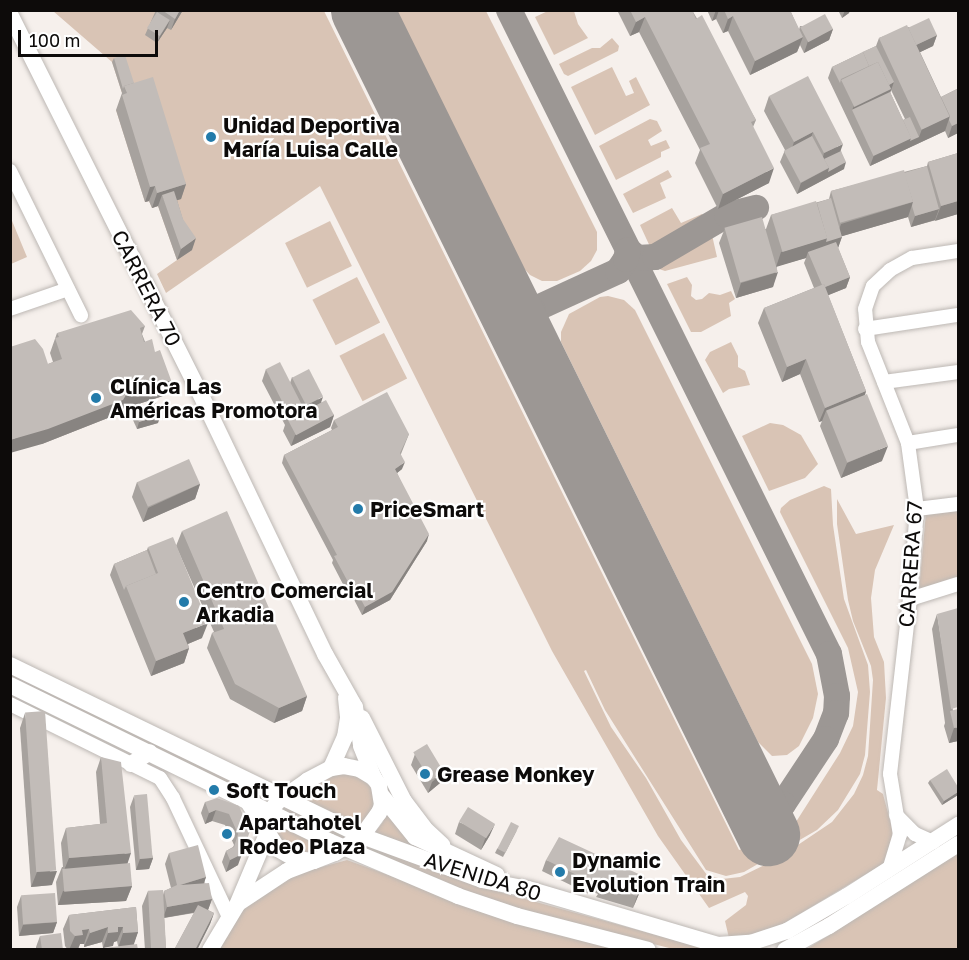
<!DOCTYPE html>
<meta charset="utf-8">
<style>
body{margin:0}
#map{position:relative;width:969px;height:960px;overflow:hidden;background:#f6f0ec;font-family:"Golos Text",sans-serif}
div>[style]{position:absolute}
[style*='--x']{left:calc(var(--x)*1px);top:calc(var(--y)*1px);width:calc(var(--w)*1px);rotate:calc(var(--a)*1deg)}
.green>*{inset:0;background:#d9c4b5;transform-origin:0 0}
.taxiway>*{height:26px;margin:-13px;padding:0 13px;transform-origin:13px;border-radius:13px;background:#9c9794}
.runway>*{height:63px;margin:-31.5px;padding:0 31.5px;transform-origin:31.5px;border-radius:31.5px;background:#9c9794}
.roads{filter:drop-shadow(0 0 2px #bdb8b4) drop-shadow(0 0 2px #bdb8b4)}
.minor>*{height:14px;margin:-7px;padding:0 7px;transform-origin:7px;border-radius:7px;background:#fff}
.major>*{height:16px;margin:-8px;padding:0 8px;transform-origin:8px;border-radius:8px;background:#fff}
.wall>*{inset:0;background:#a7a29e}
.shaded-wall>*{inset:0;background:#888481}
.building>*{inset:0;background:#c2bcb8;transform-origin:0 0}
.dots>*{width:16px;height:16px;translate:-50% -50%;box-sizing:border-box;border:3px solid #fff;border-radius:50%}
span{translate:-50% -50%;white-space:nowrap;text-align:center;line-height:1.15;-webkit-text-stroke:4.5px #fff;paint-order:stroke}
.poi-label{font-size:21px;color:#0d0b0a;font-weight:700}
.left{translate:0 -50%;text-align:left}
.street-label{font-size:21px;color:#0d0b0a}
.frame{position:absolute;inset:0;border:12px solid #0d0b0a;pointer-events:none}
.scale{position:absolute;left:18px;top:30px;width:140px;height:27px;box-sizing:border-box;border:3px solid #0d0b0a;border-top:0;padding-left:8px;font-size:18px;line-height:21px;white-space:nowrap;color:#0d0b0a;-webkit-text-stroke:4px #fff;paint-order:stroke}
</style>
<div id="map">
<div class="green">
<i style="clip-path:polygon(550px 10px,574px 11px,578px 24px,588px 38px,554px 55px,535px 17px)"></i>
<i style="clip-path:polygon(53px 11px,324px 11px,739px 850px,775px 838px,794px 825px,840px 753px,853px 726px,858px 692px,848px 648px,780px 512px,781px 508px,790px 500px,824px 486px,831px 489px,833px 525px,844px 599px,868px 665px,870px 692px,865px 755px,860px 774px,838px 810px,817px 830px,744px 872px,726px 876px,706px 870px,605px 710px,586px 670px,584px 671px,611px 727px,646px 778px,681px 840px,707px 875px,722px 879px,740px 877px,777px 859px,832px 822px,854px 794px,863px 775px,868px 756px,873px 680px,871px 666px,853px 621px,848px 600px,837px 524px,837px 499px,856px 534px,894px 525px,875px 570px,871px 598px,874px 637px,884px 662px,886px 698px,877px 790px,883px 794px,894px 836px,886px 862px,783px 924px,760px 933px,729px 938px,725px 921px,746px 905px,748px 896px,745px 892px,709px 908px,658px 836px,552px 651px,320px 186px,166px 293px,157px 274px,177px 260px,158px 206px,152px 208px,149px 201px,145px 202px,116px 110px,121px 108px,119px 101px,124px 99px,112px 62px)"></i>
<i style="clip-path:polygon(394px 11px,486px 11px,597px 232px,597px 250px,591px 261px,580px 271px,557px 281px,542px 281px,530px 275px,516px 260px)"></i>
<i style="clip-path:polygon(612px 38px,619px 46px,618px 51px,568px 76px,564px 74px,559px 64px,592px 48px,600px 48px)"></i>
<i style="clip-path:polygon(612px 67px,626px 96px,634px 93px,629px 81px,636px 77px,650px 105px,595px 135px,571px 87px)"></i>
<i style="clip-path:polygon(650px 119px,657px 121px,662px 131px,648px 140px,651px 146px,666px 140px,670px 148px,661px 152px,661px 157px,616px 180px,599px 146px)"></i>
<i style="clip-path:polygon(668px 170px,672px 177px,660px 183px,666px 198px,633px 213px,623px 194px)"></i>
<i style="clip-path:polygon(672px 208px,681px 223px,702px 214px,706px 220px,652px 251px,640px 225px)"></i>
<i style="clip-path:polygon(10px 216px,27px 257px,11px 264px,10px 264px)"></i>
<i style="left:330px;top:221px;width:50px;height:50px;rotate:64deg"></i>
<i style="clip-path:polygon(708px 232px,712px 235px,717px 257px,665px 271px,659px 269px,661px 260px)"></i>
<i style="left:357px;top:277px;width:51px;height:50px;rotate:63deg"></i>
<i style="clip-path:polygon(687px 277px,692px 285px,691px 296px,696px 300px,702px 299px,709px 293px,720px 295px,731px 291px,735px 299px,729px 303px,731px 316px,701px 332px,691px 332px,667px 284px)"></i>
<i style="clip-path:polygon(608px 296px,624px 300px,635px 310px,812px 664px,818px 694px,813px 718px,799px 746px,787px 755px,772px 756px,758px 742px,561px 342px,561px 332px,569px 314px,600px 297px)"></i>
<i style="left:384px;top:333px;width:51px;height:50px;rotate:63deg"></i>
<i style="clip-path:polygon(731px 342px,738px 356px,738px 367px,745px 371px,750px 385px,729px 389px,723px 393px,705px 360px,710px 352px)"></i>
<i style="clip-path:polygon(770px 423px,783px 425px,801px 435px,818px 464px,805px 478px,769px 491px,742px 436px)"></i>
<i style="clip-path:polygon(958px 507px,958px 580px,919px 591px,926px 512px)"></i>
<i style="clip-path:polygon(10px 670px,269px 795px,263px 802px,11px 682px)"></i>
<i style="clip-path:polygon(347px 772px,358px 776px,370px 786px,375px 800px,370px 816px,343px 841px,307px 854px,295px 854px,276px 836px,284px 810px,330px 777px)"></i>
<i style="clip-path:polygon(387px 810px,464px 865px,373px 835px,383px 822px)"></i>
<i style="clip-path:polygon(368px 844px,485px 888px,703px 948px,735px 949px,673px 949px,489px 902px,361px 850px)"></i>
<i style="clip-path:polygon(958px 852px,958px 949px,805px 950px,839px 929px)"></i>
<i style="clip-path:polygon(347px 860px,421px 887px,619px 950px,218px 950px,242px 909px,268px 890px,300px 873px)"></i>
</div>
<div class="taxiway">
<i style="--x:509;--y:10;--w:719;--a:63.58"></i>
<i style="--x:829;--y:654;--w:43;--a:79.2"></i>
<i style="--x:837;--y:696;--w:17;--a:93"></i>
<i style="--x:836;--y:713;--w:28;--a:111"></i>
<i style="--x:826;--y:739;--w:78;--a:123.5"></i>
<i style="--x:783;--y:804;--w:17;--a:163"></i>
<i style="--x:767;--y:809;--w:18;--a:-151"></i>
<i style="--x:628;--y:250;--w:12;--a:42"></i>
<i style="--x:637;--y:258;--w:18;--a:-3"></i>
<i style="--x:655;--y:257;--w:83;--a:-30.3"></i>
<i style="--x:727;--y:215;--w:30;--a:-14"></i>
<i style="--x:507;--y:305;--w:14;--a:30"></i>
<i style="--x:519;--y:312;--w:14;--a:-8"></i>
<i style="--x:533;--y:310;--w:94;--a:-24.6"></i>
<i style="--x:618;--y:271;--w:14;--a:-56"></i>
<i style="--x:626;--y:259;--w:9;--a:-77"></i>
<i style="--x:523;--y:337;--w:8;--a:-104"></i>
<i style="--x:521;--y:329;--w:9;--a:-77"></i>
<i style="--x:523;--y:320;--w:14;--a:-45"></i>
</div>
<div class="runway">
<i style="--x:362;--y:10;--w:919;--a:63.77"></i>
</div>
<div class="roads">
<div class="minor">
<i style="--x:10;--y:171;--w:161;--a:63.8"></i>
<i style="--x:10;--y:309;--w:61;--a:-19"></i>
<i style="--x:865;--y:329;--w:94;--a:-8.6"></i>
<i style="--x:884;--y:382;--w:75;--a:-7.7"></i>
<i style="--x:908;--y:443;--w:51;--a:-9.1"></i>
<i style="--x:917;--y:509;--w:41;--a:-7"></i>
<i style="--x:910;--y:599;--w:50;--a:-17.4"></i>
<i style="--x:10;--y:704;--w:167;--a:26.3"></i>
<i style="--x:160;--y:778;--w:24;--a:57"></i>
<i style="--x:173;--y:798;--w:132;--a:64.8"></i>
<i style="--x:896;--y:815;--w:27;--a:45"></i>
<i style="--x:915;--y:834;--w:20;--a:24"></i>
<i style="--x:889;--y:870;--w:37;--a:-73"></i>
<i style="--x:900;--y:835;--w:62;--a:-99.3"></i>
<i style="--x:890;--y:774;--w:176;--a:-83.5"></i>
<i style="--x:910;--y:599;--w:90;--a:-85.6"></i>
<i style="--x:917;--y:509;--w:67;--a:-97.8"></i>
<i style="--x:908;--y:443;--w:109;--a:-111.6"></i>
<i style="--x:868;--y:342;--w:33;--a:-95"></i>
<i style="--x:865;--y:309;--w:24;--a:-71"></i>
<i style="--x:873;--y:286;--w:23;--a:-43"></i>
<i style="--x:890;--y:270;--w:25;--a:-29"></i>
<i style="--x:912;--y:258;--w:47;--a:-8.7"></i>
</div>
<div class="major">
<i style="--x:10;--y:14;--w:419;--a:63.4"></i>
<i style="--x:198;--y:389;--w:294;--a:64.4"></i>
<i style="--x:325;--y:654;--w:61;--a:60.5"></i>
<i style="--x:355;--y:707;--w:39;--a:81"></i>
<i style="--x:361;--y:746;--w:35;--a:68"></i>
<i style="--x:10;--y:665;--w:391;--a:25.9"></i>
<i style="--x:362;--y:836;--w:128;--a:20.1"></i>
<i style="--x:482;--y:880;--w:47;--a:11.1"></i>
<i style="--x:528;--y:889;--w:198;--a:16.4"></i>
<i style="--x:718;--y:945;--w:32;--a:-4"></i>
<i style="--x:750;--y:943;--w:39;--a:-18"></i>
<i style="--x:787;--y:931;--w:69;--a:-30.3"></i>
<i style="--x:847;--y:896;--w:132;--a:-32.6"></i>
<i style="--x:10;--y:685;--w:357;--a:26.1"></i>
<i style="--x:331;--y:842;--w:138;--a:23"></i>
<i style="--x:458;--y:896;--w:62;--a:18.7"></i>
<i style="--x:517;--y:916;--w:135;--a:14.5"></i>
<i style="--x:362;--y:718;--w:93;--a:63.2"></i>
<i style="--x:404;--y:801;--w:34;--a:53"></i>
<i style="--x:424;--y:828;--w:25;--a:43"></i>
<i style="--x:131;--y:764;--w:22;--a:-32"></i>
<i style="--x:331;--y:768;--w:34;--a:-66"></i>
<i style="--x:345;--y:737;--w:20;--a:-81"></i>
<i style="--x:348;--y:717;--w:19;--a:-96"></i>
<i style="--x:382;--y:796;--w:53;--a:51.2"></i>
<i style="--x:415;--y:837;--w:90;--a:24.9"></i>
<i style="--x:248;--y:802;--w:56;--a:57.4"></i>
<i style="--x:278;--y:849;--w:20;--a:30"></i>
<i style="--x:295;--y:859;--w:19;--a:6"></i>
<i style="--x:314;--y:861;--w:22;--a:-21"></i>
<i style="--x:335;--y:853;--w:32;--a:-32"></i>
<i style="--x:362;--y:836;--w:29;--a:-54"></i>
<i style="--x:379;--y:813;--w:9;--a:-69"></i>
<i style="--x:382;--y:805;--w:20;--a:-99"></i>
<i style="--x:379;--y:785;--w:9;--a:-126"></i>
<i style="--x:374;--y:778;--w:17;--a:-149"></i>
<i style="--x:359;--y:769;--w:15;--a:-169"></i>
<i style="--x:344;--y:766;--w:13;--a:171"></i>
<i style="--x:331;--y:768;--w:27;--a:152"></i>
<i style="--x:307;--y:781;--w:35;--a:145"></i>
<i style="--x:278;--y:801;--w:17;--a:126"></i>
<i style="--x:268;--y:815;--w:14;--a:98"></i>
<i style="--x:240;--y:902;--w:56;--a:-33.4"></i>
<i style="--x:287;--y:871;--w:26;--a:-21"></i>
<i style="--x:210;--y:950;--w:52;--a:-59"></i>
<i style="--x:237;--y:905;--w:77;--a:-67.1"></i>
<i style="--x:785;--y:950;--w:50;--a:-28.6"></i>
<i style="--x:829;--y:926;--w:153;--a:-32.4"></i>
</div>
</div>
<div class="wall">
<i style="clip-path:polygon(156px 10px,183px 10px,171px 30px,167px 28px,157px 43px,145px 35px)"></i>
<i style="clip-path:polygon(617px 10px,692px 10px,756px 120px,753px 127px,769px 183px,718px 209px,695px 163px,700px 150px,639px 32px,630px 36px)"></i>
<i style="clip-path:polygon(707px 10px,790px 10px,799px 30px,800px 26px,833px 29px,829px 40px,804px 53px,800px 45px,797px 52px,750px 75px,728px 31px,723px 33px,716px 19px,712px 21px)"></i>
<i style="clip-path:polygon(838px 10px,850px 10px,849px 13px,842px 18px)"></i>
<i style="clip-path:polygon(evenodd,908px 27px,937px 35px,933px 46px,920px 52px,941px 97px,957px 89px,958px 86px,958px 133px,948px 138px,945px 131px,870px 166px,828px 78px,832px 67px,876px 46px,879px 38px,908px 27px,891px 90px,905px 119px,903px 120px,890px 92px,891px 90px)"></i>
<i style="clip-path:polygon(114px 58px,134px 83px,186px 184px,181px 199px,177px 200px,192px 250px,177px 260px,158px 206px,152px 208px,149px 201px,145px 202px,116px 110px,122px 93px,112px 62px)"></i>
<i style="clip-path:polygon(769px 96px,841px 151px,844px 169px,797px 194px,780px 162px,785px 150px,764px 111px)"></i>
<i style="clip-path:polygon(958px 153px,958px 214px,911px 227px,908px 217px,842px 236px,838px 248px,850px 277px,846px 288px,828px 295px,866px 391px,865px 395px,882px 461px,841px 478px,820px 426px,822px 421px,819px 422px,800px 374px,782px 382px,758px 323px,764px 308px,814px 288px,804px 263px,806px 258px,777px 266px,773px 287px,736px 298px,719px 243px,725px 228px,766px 229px,771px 215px,829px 199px,831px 191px,927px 166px,928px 162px)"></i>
<i style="clip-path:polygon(145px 326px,142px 334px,166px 395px,120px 410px,118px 414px,42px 444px,48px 364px,53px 362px,50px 353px,57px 333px)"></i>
<i style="clip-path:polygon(266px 369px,290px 383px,292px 377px,321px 402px,334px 415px,330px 427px,291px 446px,283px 431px,285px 425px,262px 381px)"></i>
<i style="clip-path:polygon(136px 413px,158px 423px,137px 429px,133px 420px)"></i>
<i style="clip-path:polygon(334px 420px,409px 434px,401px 454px,402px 469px,397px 473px,427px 541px,390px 600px,362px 615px,348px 588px,346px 590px,332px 563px,333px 560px,282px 463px,284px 455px,332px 430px,331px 428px)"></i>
<i style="clip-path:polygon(137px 482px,200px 484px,195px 499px,143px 522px,132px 497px)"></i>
<i style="clip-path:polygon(182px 531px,307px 696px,302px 711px,274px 723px,230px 699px,207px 648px,212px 633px,214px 632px,176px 546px)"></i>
<i style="clip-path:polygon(148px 547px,202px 638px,188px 644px,189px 648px,184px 663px,151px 676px,110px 575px,114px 564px,147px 550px)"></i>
<i style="clip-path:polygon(937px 614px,958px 741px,949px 743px,944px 726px,945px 723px,932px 629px)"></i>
<i style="clip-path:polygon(25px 713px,52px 885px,31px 887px,20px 728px)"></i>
<i style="clip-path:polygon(415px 754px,440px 783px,428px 793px,411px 765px)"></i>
<i style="clip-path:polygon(101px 757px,127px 863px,132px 886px,126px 901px,58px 905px,56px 882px,62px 867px,63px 867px,61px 843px,66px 828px,100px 824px,96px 772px)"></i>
<i style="clip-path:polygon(930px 780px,958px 787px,958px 795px,942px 805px,928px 783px)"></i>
<i style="clip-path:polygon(134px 796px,153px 858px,149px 869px,136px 870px,130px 807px)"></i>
<i style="clip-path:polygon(205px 802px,239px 806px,238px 865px,226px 872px,222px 862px,226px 851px,233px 847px,234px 845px,225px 825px,212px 821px,205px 824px,201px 813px)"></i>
<i style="clip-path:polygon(459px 822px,490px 835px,481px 850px,455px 834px)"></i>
<i style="clip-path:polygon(517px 830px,503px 857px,495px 853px,497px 849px)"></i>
<i style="clip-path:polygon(169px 853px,206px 877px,204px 883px,212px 899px,208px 910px,214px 913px,210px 924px,197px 950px,174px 950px,194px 913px,164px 918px,166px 950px,145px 950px,142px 906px,148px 891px,163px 895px,164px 891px,171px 888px,165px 864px)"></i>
<i style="clip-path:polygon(546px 860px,641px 889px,633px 908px,596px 897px,598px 894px,591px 891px,589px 894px,542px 871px)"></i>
<i style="clip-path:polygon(21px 896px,57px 922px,53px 933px,19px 936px,17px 907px)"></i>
<i style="clip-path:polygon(136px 907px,138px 932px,133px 945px,118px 946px,117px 941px,114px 942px,103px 948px,102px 942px,84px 947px,84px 944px,80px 944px,78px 949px,68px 950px,65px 946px,63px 929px,69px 915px)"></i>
<i style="clip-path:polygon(40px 936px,63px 950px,36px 950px,36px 947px)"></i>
</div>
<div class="shaded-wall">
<i style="clip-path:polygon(180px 10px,183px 10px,171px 30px,175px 19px)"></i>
<i style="clip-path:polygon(716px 10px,719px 10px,716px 19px,712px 21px)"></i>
<i style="clip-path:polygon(845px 10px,850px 10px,849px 13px,842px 18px)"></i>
<i style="clip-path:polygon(733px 16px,728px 31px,723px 33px,728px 19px)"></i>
<i style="clip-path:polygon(645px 17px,639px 32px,630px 36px,636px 22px)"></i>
<i style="clip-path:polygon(170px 20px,167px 28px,157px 43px,160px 36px)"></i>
<i style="clip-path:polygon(833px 29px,829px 40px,804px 53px,808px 41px)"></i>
<i style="clip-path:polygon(937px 35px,933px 46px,910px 57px,914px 46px)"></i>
<i style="clip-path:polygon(803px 37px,797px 52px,750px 75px,755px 61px)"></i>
<i style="clip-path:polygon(894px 82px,886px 104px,852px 110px,854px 106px)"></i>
<i style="clip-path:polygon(950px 116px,945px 131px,870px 166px,874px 155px,911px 138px,919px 137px,922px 129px)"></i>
<i style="clip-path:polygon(958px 123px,958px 133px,948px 138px,952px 126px)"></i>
<i style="clip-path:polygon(813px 132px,808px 147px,789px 157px,794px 142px)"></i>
<i style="clip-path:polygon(843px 144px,838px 158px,822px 161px,824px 153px)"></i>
<i style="clip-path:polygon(846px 162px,844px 169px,797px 194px,801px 183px,829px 168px)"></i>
<i style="clip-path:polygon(774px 168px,769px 183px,718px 209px,723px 194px)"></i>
<i style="clip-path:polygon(186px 184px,181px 199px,166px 204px,162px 195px,158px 206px,152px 208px,157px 193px)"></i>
<i style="clip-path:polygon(155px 186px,149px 201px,145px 202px,150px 187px)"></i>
<i style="clip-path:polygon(958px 201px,958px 214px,935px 221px,941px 206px)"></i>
<i style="clip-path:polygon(913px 202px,908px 217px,836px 238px,841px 224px)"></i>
<i style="clip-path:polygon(939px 209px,935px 220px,911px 227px,915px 216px)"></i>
<i style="clip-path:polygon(842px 237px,838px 248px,808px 252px,806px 258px,776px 267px,781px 252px,827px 238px)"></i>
<i style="clip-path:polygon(196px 238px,192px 250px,177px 260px,181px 249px)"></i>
<i style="clip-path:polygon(778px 272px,773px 287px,736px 298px,741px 283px)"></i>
<i style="clip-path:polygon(850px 277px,846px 288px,819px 299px,823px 288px)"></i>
<i style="clip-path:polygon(806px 359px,800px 374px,782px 382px,787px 367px)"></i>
<i style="clip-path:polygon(171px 380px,166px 395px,120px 410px,118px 414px,42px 444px,10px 453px,10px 440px,126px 395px)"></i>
<i style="clip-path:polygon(866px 391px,861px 406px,826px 411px,822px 421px,819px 422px,825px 408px)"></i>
<i style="clip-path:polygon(323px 397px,319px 408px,303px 417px,307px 405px)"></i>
<i style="clip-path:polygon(303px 408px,299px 419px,287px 420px,289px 415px)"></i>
<i style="clip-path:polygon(161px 415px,158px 423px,137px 429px,139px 422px)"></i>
<i style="clip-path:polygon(334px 415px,330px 427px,291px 446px,295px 435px)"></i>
<i style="clip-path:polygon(888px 446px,882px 461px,841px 478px,847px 463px)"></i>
<i style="clip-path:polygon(405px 462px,402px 469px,392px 477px,395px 469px)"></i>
<i style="clip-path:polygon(200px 484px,195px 499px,143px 522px,148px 508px)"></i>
<i style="clip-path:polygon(429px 534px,427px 541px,390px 600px,362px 615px,365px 607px)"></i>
<i style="clip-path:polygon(351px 581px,348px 588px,346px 590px,348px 582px)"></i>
<i style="clip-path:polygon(208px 623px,202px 638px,178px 648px,183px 633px)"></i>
<i style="clip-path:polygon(189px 648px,184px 663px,151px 676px,156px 661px)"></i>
<i style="clip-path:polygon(307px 696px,302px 711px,274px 723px,279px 708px)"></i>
<i style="clip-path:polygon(958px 727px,958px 741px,949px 743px,954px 728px)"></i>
<i style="clip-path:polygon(444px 772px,440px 783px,428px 793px,432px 782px)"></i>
<i style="clip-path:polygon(958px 792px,958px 795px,942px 805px,944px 801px)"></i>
<i style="clip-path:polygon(216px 810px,212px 821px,205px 824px,209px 813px)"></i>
<i style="clip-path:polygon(495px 824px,490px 835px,481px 850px,485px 839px)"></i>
<i style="clip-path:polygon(131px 853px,126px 868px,63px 873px,69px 858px)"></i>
<i style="clip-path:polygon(242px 854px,238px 865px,226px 872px,230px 860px)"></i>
<i style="clip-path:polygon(153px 858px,149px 869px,136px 870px,140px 859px)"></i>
<i style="clip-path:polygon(57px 871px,52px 885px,31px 887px,37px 872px)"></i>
<i style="clip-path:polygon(206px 877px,202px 888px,180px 885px)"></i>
<i style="clip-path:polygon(645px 877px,641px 889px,633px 908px,637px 896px)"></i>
<i style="clip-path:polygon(132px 886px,126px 901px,58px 905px,63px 891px)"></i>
<i style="clip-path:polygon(212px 899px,208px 910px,163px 918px,167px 907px)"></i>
<i style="clip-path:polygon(214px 913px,210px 924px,197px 950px,195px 950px)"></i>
<i style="clip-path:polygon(57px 922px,53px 933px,19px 936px,23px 925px)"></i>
<i style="clip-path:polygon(108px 927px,102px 942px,84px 947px,90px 933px)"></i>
<i style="clip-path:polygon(118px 927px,123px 927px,117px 941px,114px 942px,113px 946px,103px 948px,108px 933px)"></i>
<i style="clip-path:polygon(89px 929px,84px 944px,80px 944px,78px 949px,69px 950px,75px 936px,82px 930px)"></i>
<i style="clip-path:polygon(138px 932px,133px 947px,118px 948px,123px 933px)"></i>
</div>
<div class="building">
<i style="clip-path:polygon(162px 10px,180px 10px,175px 19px)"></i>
<i style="clip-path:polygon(630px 10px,692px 10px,696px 19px,702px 15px,756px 120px,751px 122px,774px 168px,723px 194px,700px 148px,710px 144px,645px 17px,636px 22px)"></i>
<i style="clip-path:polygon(724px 10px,790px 10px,803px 37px,755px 61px,733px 16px,728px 19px)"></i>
<i style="left:157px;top:12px;width:15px;height:19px;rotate:32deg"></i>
<i style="left:825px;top:14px;width:17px;height:28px;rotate:62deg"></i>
<i style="left:929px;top:18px;width:19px;height:23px;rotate:65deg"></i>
<i style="left:907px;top:25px;width:101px;height:31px;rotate:65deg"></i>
<i style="clip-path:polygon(876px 46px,894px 82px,889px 85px,878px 62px,869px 66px,863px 52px,860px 53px)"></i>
<i style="clip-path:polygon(863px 52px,869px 66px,841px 79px,840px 83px,832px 67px)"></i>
<i style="clip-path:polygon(125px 55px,134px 83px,124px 86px,123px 89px,114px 58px)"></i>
<i style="left:878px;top:62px;width:30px;height:41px;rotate:64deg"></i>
<i style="clip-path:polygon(808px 76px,843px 144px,824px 153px,813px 132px,794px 142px,769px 96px)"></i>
<i style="clip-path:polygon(153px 77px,186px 184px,157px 193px,155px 186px,150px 187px,122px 95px,127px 93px,124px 86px)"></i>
<i style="clip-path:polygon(957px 89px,958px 92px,958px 123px,952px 126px,949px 120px,950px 116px,941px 97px)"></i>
<i style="left:890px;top:92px;width:51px;height:42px;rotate:65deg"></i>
<i style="clip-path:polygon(910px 117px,919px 137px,910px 141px,911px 138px,903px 120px)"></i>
<i style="left:812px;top:136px;width:36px;height:32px;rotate:62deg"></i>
<i style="clip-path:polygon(841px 151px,846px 162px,828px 172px,829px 168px,824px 159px)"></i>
<i style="clip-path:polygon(958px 153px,958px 201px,941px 206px,928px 162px)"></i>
<i style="clip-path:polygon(927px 166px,939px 209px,915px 216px,912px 206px,913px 202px,904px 173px)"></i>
<i style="left:904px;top:170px;width:33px;height:76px;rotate:74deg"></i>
<i style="clip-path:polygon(174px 191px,183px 219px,196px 238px,181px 249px,162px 195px)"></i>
<i style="clip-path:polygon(831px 198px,842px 237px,826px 242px,827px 238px,817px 203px)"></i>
<i style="left:816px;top:201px;width:39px;height:47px;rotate:73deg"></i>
<i style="left:762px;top:217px;width:57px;height:39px;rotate:74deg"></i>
<i style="clip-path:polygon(836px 242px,850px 277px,825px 287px,824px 284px,822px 285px,808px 252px)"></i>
<i style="clip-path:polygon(824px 284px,866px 391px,825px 408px,806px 359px,787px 367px,764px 308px)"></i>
<i style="clip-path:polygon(131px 310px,145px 326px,140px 328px,144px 342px,152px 339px,155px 352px,160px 350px,171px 380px,126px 395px,123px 400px,48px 429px,10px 440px,10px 347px,35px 339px,43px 349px,48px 364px,62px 359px,55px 338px,59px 337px,57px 333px)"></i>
<i style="left:280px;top:362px;width:51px;height:16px;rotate:63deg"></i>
<i style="left:309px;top:369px;width:31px;height:19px;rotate:63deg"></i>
<i style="clip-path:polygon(387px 392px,409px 434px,400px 453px,405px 462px,395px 469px,429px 534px,392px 592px,365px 607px,351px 581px,348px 582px,334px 556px,337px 555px,284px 455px,338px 427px,334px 420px)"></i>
<i style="left:867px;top:394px;width:56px;height:44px;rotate:68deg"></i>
<i style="left:326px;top:400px;width:17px;height:43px;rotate:62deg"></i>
<i style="clip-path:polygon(155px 401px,161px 415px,139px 422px,136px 413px)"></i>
<i style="left:189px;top:459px;width:27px;height:57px;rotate:66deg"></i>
<i style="clip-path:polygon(227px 511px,307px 696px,279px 708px,235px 684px,212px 633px,224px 629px,182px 531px)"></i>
<i style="clip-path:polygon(173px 537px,208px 623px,183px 633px,189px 648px,156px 661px,126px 586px,158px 573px,148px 547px)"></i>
<i style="clip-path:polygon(147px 550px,156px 574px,126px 586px,124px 590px,114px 564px)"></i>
<i style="clip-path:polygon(958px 608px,958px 707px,951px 709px,937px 614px)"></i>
<i style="clip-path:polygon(958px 709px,958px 727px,954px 728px,950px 711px)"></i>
<i style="left:45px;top:711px;width:160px;height:20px;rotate:86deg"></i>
<i style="left:427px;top:744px;width:33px;height:16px;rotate:59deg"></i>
<i style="clip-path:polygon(101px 757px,121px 762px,131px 853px,69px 858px,66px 828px,107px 823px)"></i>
<i style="clip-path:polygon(947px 769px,958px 787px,958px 792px,944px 801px,930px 780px)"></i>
<i style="left:147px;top:794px;width:64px;height:13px;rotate:85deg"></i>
<i style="clip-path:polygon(217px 798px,239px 806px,250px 831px,242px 854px,230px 860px,226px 851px,234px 847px,238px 834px,229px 814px,216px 810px,209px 813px,205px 802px)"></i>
<i style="left:468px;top:807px;width:32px;height:17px;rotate:32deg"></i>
<i style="left:511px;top:822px;width:9px;height:30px;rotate:27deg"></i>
<i style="clip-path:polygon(559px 837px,645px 877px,637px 896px,601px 886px,602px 883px,595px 880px,593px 883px,546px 860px)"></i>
<i style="clip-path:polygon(198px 845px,206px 877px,180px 885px,209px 883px,212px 899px,167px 907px,164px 891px,177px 885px,169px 853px)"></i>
<i style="left:130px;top:863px;width:23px;height:68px;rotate:85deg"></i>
<i style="left:163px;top:890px;width:60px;height:15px;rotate:87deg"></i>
<i style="left:55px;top:893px;width:29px;height:34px;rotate:86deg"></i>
<i style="clip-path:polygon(198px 905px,214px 913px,195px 950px,174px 950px)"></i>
<i style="clip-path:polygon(136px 907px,138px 932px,123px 933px,123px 927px,118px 927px,118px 932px,108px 933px,108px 927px,90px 933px,89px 929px,82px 930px,83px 935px,75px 936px,70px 931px,69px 915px)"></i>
<i style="clip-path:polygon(61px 933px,63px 950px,42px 950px,40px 936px)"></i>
<i style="clip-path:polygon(137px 944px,138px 950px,88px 950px)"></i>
</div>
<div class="dots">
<i style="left:211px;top:137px;background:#237baa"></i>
<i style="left:96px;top:398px;background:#237baa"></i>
<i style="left:358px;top:509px;background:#237baa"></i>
<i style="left:184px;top:602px;background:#237baa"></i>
<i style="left:425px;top:774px;background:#237baa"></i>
<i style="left:214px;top:790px;background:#237baa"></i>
<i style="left:227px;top:834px;background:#237baa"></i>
<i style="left:560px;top:872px;background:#237baa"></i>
</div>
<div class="poi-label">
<span class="left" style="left:223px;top:137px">Unidad Deportiva<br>María Luisa Calle</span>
<span class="left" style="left:110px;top:398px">Clínica Las<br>Américas Promotora</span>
<span class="left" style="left:370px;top:509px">PriceSmart</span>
<span class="left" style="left:196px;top:602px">Centro Comercial<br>Arkadia</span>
<span class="left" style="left:437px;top:774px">Grease Monkey</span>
<span class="left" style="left:226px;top:790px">Soft Touch</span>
<span class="left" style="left:239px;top:834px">Apartahotel<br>Rodeo Plaza</span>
<span class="left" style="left:572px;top:872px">Dynamic<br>Evolution Train</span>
</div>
<div class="street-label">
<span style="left:147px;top:288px;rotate:63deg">CARRERA 70</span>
<span style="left:910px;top:564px;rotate:-86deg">CARRERA 67</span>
<span style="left:483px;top:876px;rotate:17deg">AVENIDA 80</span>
</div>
<div class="frame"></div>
<div class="scale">100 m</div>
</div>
